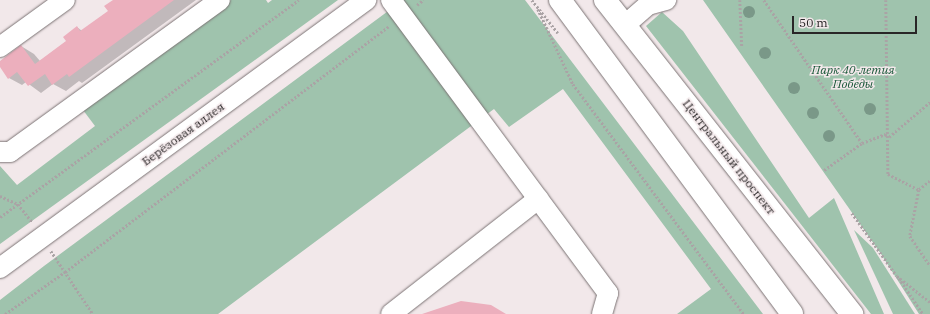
<!DOCTYPE html>
<meta charset="utf-8">
<style>
body{margin:0}
#map{position:relative;width:930px;height:314px;overflow:hidden;background:#f2e8ea;font-family:"IBM Plex Serif",serif}
div>[style]{position:absolute}
[style*='--x']{left:calc(var(--x)*1px);top:calc(var(--y)*1px);width:calc(var(--w)*1px);rotate:calc(var(--a)*1deg)}
.green>*{inset:0;background:#9fc3ad}
.shadow>*{inset:0;background:#0003}
.building>*{inset:0;background:#ecafbd}
.path>*{height:2.5px;margin-top:-1.25px;transform-origin:0;background:repeating-linear-gradient(90deg,#aaa3a5 0 2px,transparent 0 4px)}
.roads{filter:drop-shadow(0 0 1px #7b7374) drop-shadow(0 0 1px #7b7374)}
.minor>*{height:20px;margin:-10px;padding:0 10px;transform-origin:10px;border-radius:10px;background:#fff}
.major>*{height:22px;margin:-11px;padding:0 11px;transform-origin:11px;border-radius:11px;background:#fff}
.trees>*{width:12px;height:12px;margin:-6px;border-radius:50%;background:#7a9888}
span{translate:-50% -50%;white-space:nowrap;text-align:center;line-height:1.15;-webkit-text-stroke:3px #f2e8ea;paint-order:stroke}
.park-label{font-size:12px;color:#175637;font-style:italic}
.street-label{font-size:12px;color:#292627}
.scale{position:absolute;left:792px;top:16px;width:125px;height:18px;box-sizing:border-box;border:2px solid #292627;border-top:0;padding-left:5px;font-size:12px;line-height:14px;white-space:nowrap;color:#292627;-webkit-text-stroke:3px #f2e8ea;paint-order:stroke}
</style>
<div id="map">
<div class="green">
<i style="clip-path:polygon(231px 0,266px 0,268px 3px,272px 0,338px 0,0 244px,0 166px,17px 185px,95px 126px,83px 110px)"></i>
<i style="clip-path:polygon(403px 0,525px 0,763px 314px,677px 314px,711px 289px,563px 89px,509px 127px,494px 109px,218px 314px,0 314px,0 300px,44px 266px)"></i>
<i style="clip-path:polygon(703px 0,930px 0,930px 314px,919px 314px,881px 254px)"></i>
<i style="clip-path:polygon(662px 12px,683px 31px,809px 218px,834px 198px,884px 314px,871px 314px,646px 26px)"></i>
<i style="clip-path:polygon(854px 230px,873px 248px,915px 314px,893px 314px)"></i>
</div>
<div class="shadow">
<i style="clip-path:polygon(115px 0,196px 0,82px 83px,79px 81px,66px 91px,53px 84px,41px 93px,26px 82px,22px 85px,9px 78px,0 66px,0 62px,21px 46px,34px 54px,40px 61px,67px 41px,77px 27px,82px 31px,109px 11px)"></i>
</div>
<div class="building">
<i style="clip-path:polygon(113px 0,174px 0,69px 77px,67px 74px,52px 85px,45px 74px,28px 86px,17px 72px,8px 79px,0 67px,0 61px,21px 45px,35px 64px,66px 41px,63px 37px,77px 26px,80px 31px,108px 11px,104px 6px)"></i>
<i style="clip-path:polygon(461px 301px,491px 305px,506px 314px,422px 314px)"></i>
</div>
<div class="path">
<i style="--x:532;--y:0;--w:42;--a:51.8"></i>
<i style="--x:740;--y:0;--w:47;--a:87.6"></i>
<i style="--x:764;--y:0;--w:173;--a:55.6"></i>
<i style="--x:886;--y:0;--w:174;--a:89.3"></i>
<i style="--x:888;--y:174;--w:35;--a:27"></i>
<i style="--x:417;--y:5;--w:8;--a:-40"></i>
<i style="--x:538;--y:9;--w:83;--a:65"></i>
<i style="--x:573;--y:84;--w:287;--a:53.4"></i>
<i style="--x:889;--y:137;--w:54;--a:-40.5"></i>
<i style="--x:824;--y:170;--w:47;--a:-35.4"></i>
<i style="--x:862;--y:143;--w:25;--a:-21"></i>
<i style="--x:885;--y:134;--w:4;--a:45"></i>
<i style="--x:930;--y:181;--w:14;--a:141"></i>
<i style="--x:919;--y:190;--w:47;--a:101.1"></i>
<i style="--x:910;--y:236;--w:36;--a:56"></i>
<i style="--x:0;--y:196;--w:20;--a:24"></i>
<i style="--x:18;--y:204;--w:23;--a:52"></i>
<i style="--x:852;--y:213;--w:77;--a:54.5"></i>
<i style="--x:897;--y:276;--w:42;--a:38.2"></i>
<i style="--x:0;--y:217;--w:369;--a:-36"></i>
<i style="--x:51;--y:251;--w:76;--a:56.3"></i>
<i style="--x:899;--y:278;--w:43;--a:56.3"></i>
<i style="--x:5;--y:314;--w:73;--a:-35"></i>
<i style="--x:65;--y:272;--w:407;--a:-37.2"></i>
</div>
<div class="roads">
<div class="minor">
<i style="--x:391;--y:0;--w:365;--a:53.5"></i>
<i style="--x:608;--y:293;--w:22;--a:106"></i>
<i style="--x:625;--y:25;--w:30;--a:-41"></i>
<i style="--x:648;--y:5;--w:19;--a:-16"></i>
<i style="--x:0;--y:47;--w:80;--a:-35.9"></i>
<i style="--x:0;--y:152;--w:10;--a:0"></i>
<i style="--x:10;--y:152;--w:259;--a:-35.9"></i>
<i style="--x:0;--y:268;--w:454;--a:-36.2"></i>
<i style="--x:391;--y:314;--w:187;--a:-38"></i>
</div>
<div class="major">
<i style="--x:560;--y:0;--w:390;--a:53.5"></i>
<i style="--x:605;--y:0;--w:400;--a:51.8"></i>
</div>
</div>
<div class="trees">
<i style="left:749px;top:12px"></i>
<i style="left:765px;top:53px"></i>
<i style="left:794px;top:88px"></i>
<i style="left:870px;top:109px"></i>
<i style="left:813px;top:113px"></i>
<i style="left:829px;top:136px"></i>
</div>
<div class="park-label">
<span style="left:853px;top:77px">Парк 40-летия<br>Победы</span>
</div>
<div class="street-label">
<span style="left:183px;top:134px;rotate:-36deg">Берёзовая аллея</span>
<span style="left:729px;top:157px;rotate:52deg">Центральный проспект</span>
</div>
<div class="scale">50 m</div>
</div>
